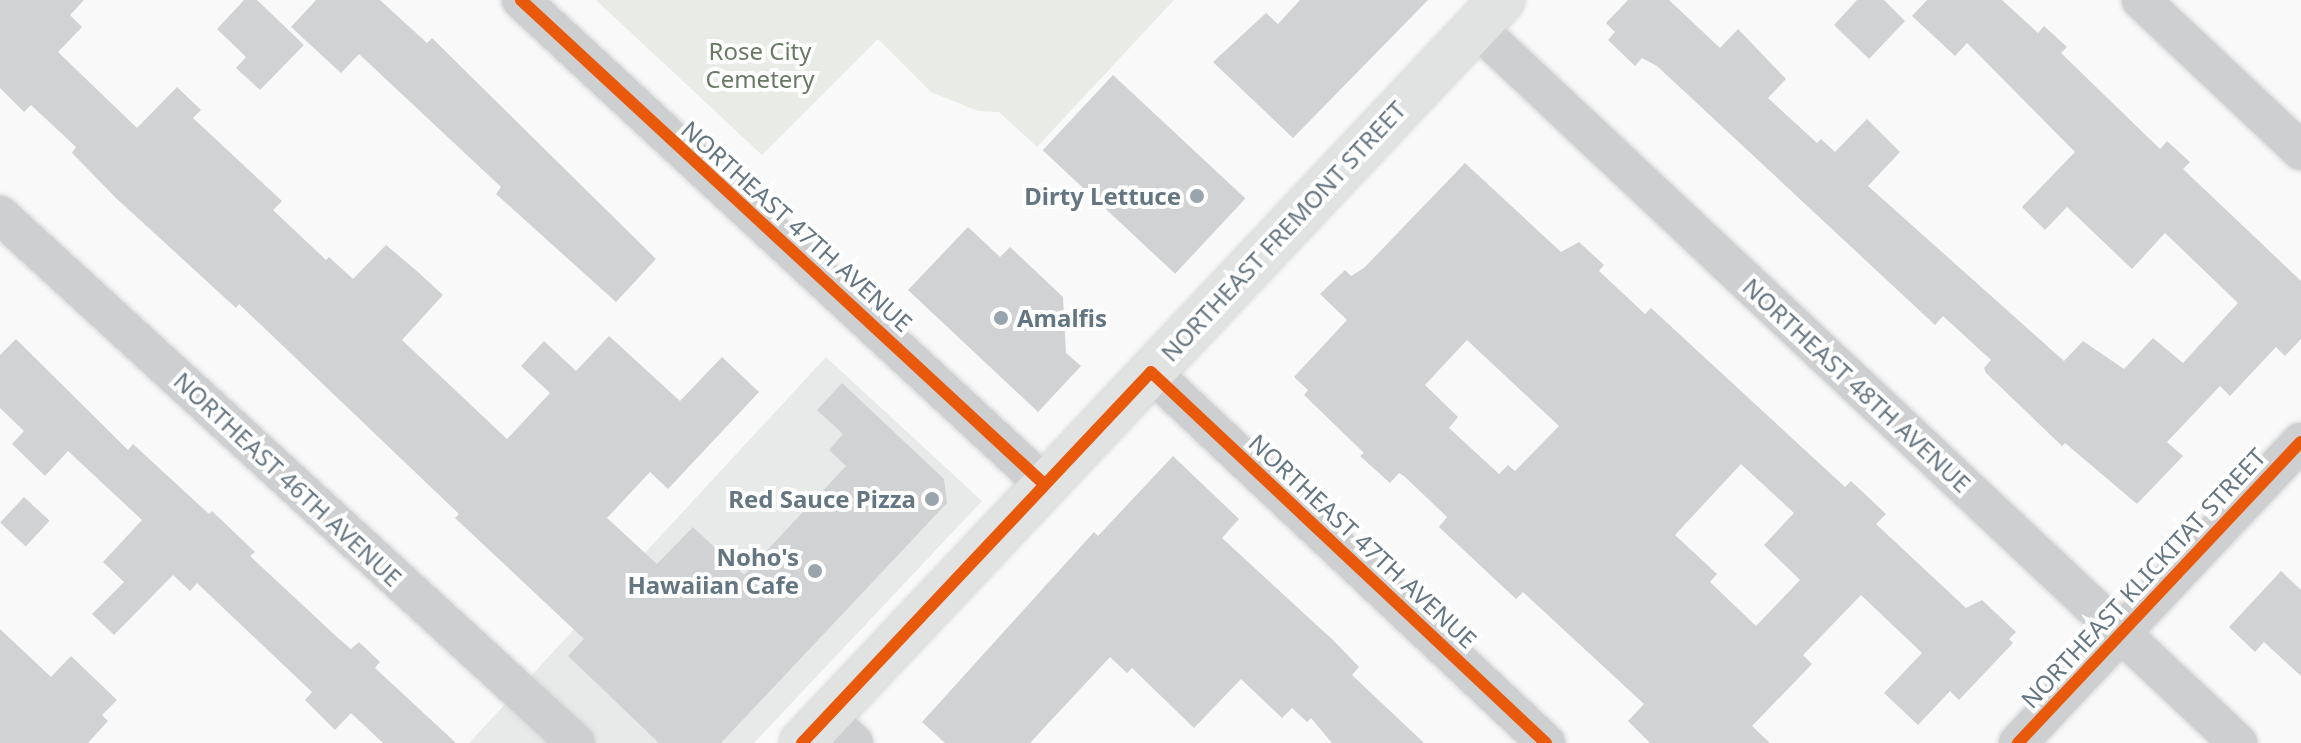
<!DOCTYPE html>
<style>
body{margin:0}
#map{position:relative;width:2301px;height:743px;overflow:hidden;background:#f9f9f9;font-family:"Noto Sans",sans-serif}
div>[style]{position:absolute}
[style*='--x']{left:calc(var(--x)*1px);top:calc(var(--y)*1px);width:calc(var(--w)*1px);rotate:calc(var(--a)*1deg)}
.built>*{inset:0;background:#e8e9e9}
.green>*{inset:0;background:#e8ebe6}
.building>*{inset:0;background:#d0d2d3;transform-origin:0 0}
.roads{filter:drop-shadow(0 0 2px #d5d6d7) drop-shadow(0 0 2px #d5d6d7)}
.street>*{height:38px;margin:-19px;padding:0 19px;transform-origin:19px;border-radius:19px;background:#cecfd0}
.secondary>*{height:44px;margin:-22px;padding:0 22px;transform-origin:22px;border-radius:22px;background:#e1e2e2}
.cycleway>*{height:12px;margin:-6px;padding:0 6px;transform-origin:6px;border-radius:6px;background:#e8590c}
.dots>*{width:22px;height:22px;translate:-50% -50%;box-sizing:border-box;border:4px solid #fff;border-radius:50%}
span{translate:-50% -50%;white-space:nowrap;text-align:center;line-height:1.15;-webkit-text-stroke:8px #fff;paint-order:stroke}
.park-label{font-size:24px;color:#687a64}
.poi-label{font-size:24px;color:#657683;font-weight:700}
.right{translate:-100% -50%;text-align:right}
.left{translate:0 -50%;text-align:left}
.street-label{font-size:24px;color:#657683}
</style>
<div id="map">
<div class="built">
<i style="clip-path:polygon(826px 357px,982px 501px,754px 743px,469px 743px)"></i>
</div>
<div class="green">
<i style="clip-path:polygon(596px 0,1174px 0,1037px 147px,999px 112px,978px 111px,931px 92px,878px 39px,762px 155px)"></i>
</div>
<div class="building">
<i style="clip-path:polygon(0 0,84px 0,70px 15px,82px 27px,58px 52px,137px 128px,177px 87px,201px 110px,193px 118px,282px 201px,273px 210px,326px 260px,329px 257px,353px 279px,386px 245px,418px 272px,443px 295px,402px 340px,507px 439px,550px 393px,521px 366px,544px 341px,576px 371px,609px 336px,680px 401px,722px 357px,759px 392px,668px 489px,650px 472px,607px 518px,657px 564px,693px 527px,744px 575px,846px 466px,829px 450px,843px 434px,817px 410px,842px 383px,944px 479px,947px 503px,721px 743px,659px 743px,568px 656px,584px 639px,455px 518px,459px 514px,239px 304px,236px 308px,116px 198px,72px 153px,76px 147px,31px 105px,24px 112px,0 88px)"></i>
<i style="clip-path:polygon(244px 0,257px 0,304px 45px,260px 90px,236px 68px,246px 57px,217px 29px)"></i>
<i style="clip-path:polygon(316px 0,380px 0,427px 43px,432px 38px,656px 259px,616px 302px,496px 194px,501px 187px,359px 54px,341px 73px,291px 27px)"></i>
<i style="clip-path:polygon(1300px 0,1428px 0,1293px 138px,1213px 62px,1266px 13px,1278px 24px)"></i>
<i style="clip-path:polygon(1628px 0,1669px 0,1720px 48px,1738px 29px,1786px 79px,1768px 98px,1817px 143px,1821px 139px,1835px 152px,1867px 119px,1900px 152px,1868px 186px,2064px 361px,2083px 341px,2124px 369px,2153px 338px,2183px 363px,2238px 303px,2165px 233px,2132px 269px,2067px 207px,2045px 230px,2022px 207px,2075px 152px,1967px 43px,1955px 56px,1912px 16px,1927px 0,2002px 0,2038px 33px,2044px 26px,2067px 47px,2061px 53px,2160px 149px,2167px 141px,2190px 162px,2183px 169px,2301px 281px,2301px 339px,2285px 356px,2276px 347px,2230px 396px,2220px 386px,2167px 442px,2183px 456px,2137px 504px,2065px 443px,2062px 446px,1986px 373px,1984px 368px,1991px 360px,1943px 316px,1935px 325px,1657px 66px,1642px 58px,1635px 66px,1608px 40px,1615px 32px,1606px 23px)"></i>
<i style="clip-path:polygon(1857px 0,1884px 0,1905px 21px,1869px 59px,1834px 25px)"></i>
<i style="left:1113px;top:75px;width:181px;height:103px;rotate:43deg"></i>
<i style="clip-path:polygon(evenodd,1465px 163px,1561px 252px,1579px 242px,1604px 265px,1599px 271px,1645px 314px,1651px 308px,1845px 487px,1851px 481px,1886px 514px,1876px 524px,1966px 608px,1982px 600px,2016px 632px,2009px 639px,2013px 643px,1959px 700px,1950px 691px,1918px 725px,1884px 693px,1922px 653px,1861px 595px,1803px 655px,1812px 664px,1752px 726px,1770px 743px,1650px 743px,1628px 721px,1644px 704px,1523px 592px,1516px 599px,1439px 527px,1447px 517px,1404px 476px,1399px 473px,1390px 483px,1360px 456px,1364px 453px,1304px 395px,1308px 390px,1294px 377px,1347px 320px,1320px 294px,1345px 270px,1351px 276px,1364px 268px,1465px 163px,1467px 340px,1559px 426px,1515px 471px,1508px 465px,1499px 474px,1449px 428px,1458px 417px,1425px 385px,1467px 340px,1465px 163px,1741px 464px,1794px 513px,1764px 545px,1800px 580px,1756px 626px,1710px 582px,1717px 574px,1675px 535px,1741px 464px)"></i>
<i style="clip-path:polygon(968px 227px,1000px 257px,1010px 247px,1063px 297px,1066px 353px,1081px 366px,1038px 412px,908px 290px)"></i>
<i style="clip-path:polygon(16px 339px,128px 450px,133px 444px,209px 514px,212px 511px,255px 552px,250px 556px,338px 638px,351px 649px,359px 642px,380px 662px,375px 668px,456px 743px,383px 743px,351px 713px,335px 730px,305px 700px,312px 692px,197px 583px,190px 591px,173px 575px,114px 635px,92px 614px,124px 582px,103px 562px,142px 520px,68px 451px,45px 476px,12px 444px,24px 431px,0 408px,0 355px)"></i>
<i style="clip-path:polygon(1173px 456px,1239px 519px,1222px 538px,1334px 641px,1359px 667px,1352px 675px,1424px 743px,1332px 743px,1311px 718px,1307px 722px,1292px 708px,1282px 718px,1241px 679px,1194px 728px,1132px 668px,1127px 673px,1110px 657px,1030px 743px,945px 743px,922px 722px,1094px 532px,1098px 536px)"></i>
<i style="left:24px;top:497px;width:35px;height:35px;rotate:43deg"></i>
<i style="clip-path:polygon(2281px 571px,2301px 590px,2301px 676px,2264px 642px,2255px 652px,2229px 627px)"></i>
<i style="clip-path:polygon(0 629px,51px 677px,71px 656px,117px 700px,102px 715px,108px 721px,88px 743px,0 743px)"></i>
</div>
<div class="roads">
<div class="street">
<i style="--x:521;--y:0;--w:713;--a:42.78"></i>
<i style="--x:2141;--y:0;--w:220;--a:43.3"></i>
<i style="--x:1476;--y:27;--w:1046;--a:43.22"></i>
<i style="--x:0;--y:215;--w:781;--a:42.51"></i>
<i style="--x:1151;--y:372;--w:542;--a:43.21"></i>
<i style="--x:826;--y:717;--w:38;--a:43"></i>
<i style="--x:2018;--y:743;--w:413;--a:-46.8"></i>
</div>
<div class="secondary">
<i style="--x:802;--y:743;--w:1021;--a:-46.71"></i>
</div>
</div>
<div class="cycleway">
<i style="--x:521;--y:0;--w:713;--a:42.78"></i>
<i style="--x:802;--y:743;--w:509;--a:-46.75"></i>
<i style="--x:1151;--y:372;--w:542;--a:43.21"></i>
<i style="--x:2018;--y:743;--w:413;--a:-46.8"></i>
</div>
<div class="dots">
<i style="left:1197px;top:196px;background:#99a4ac"></i>
<i style="left:1001px;top:318px;background:#99a4ac"></i>
<i style="left:932px;top:499px;background:#99a4ac"></i>
<i style="left:815px;top:571px;background:#99a4ac"></i>
</div>
<div class="park-label">
<span style="left:760px;top:65px">Rose City<br>Cemetery</span>
</div>
<div class="poi-label">
<span class="right" style="left:1181px;top:196px">Dirty Lettuce</span>
<span class="left" style="left:1017px;top:318px">Amalfis</span>
<span class="right" style="left:916px;top:499px">Red Sauce Pizza</span>
<span class="right" style="left:799px;top:571px">Noho's<br>Hawaiian Cafe</span>
</div>
<div class="street-label">
<span style="left:797px;top:226px;rotate:42deg">NORTHEAST 47TH AVENUE</span>
<span style="left:1283px;top:231px;rotate:-47deg">NORTHEAST FREMONT STREET</span>
<span style="left:1857px;top:385px;rotate:43deg">NORTHEAST 48TH AVENUE</span>
<span style="left:288px;top:479px;rotate:43deg">NORTHEAST 46TH AVENUE</span>
<span style="left:1363px;top:541px;rotate:43deg">NORTHEAST 47TH AVENUE</span>
<span style="left:2143px;top:578px;rotate:-47deg">NORTHEAST KLICKITAT STREET</span>
</div>
</div>
